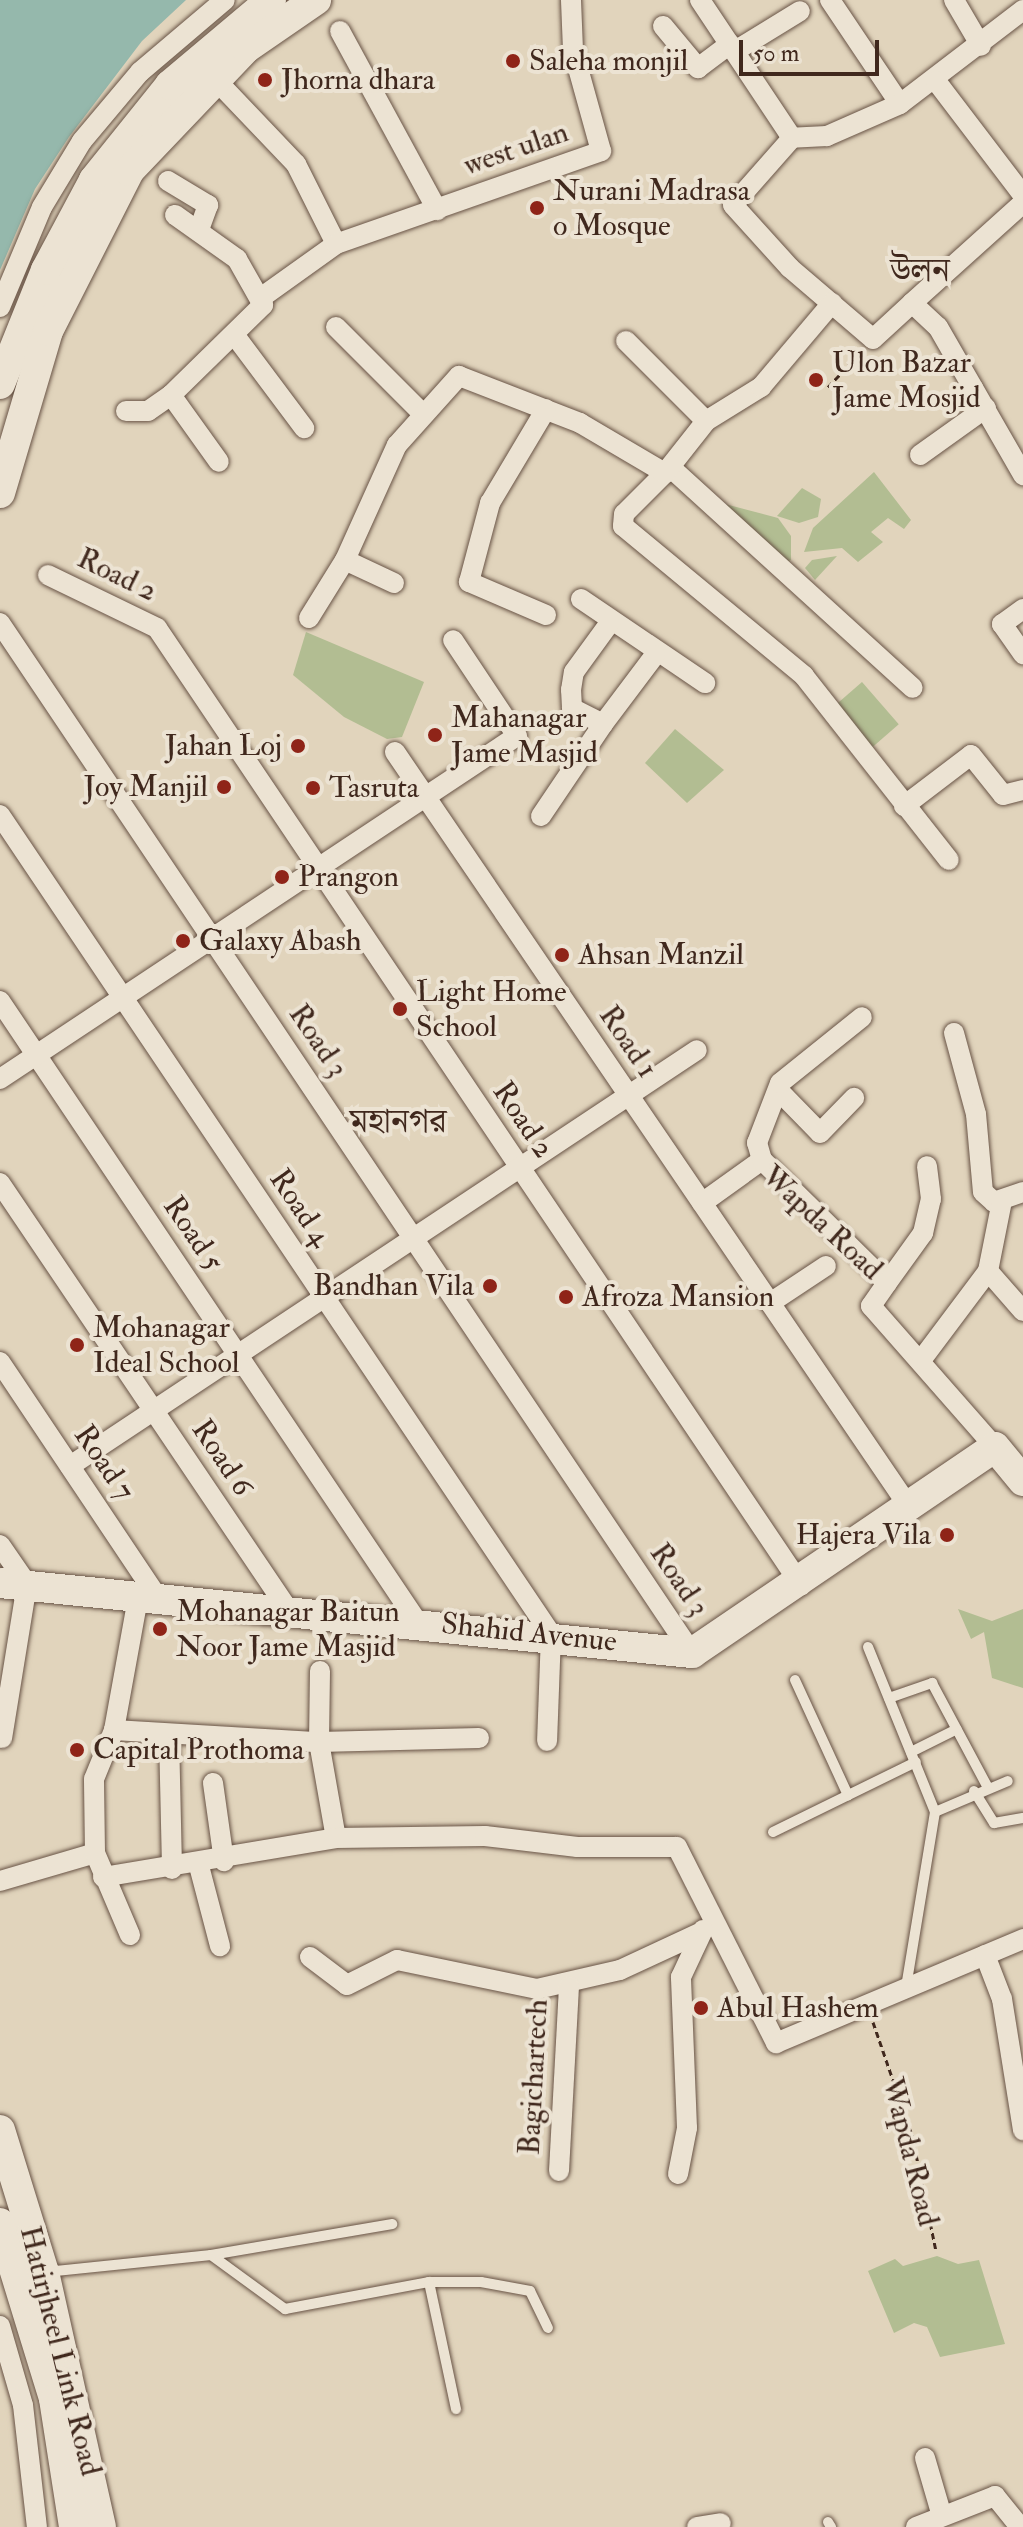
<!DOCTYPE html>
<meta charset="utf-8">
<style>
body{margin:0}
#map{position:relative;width:1023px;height:2527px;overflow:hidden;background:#e1d4bc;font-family:"IM FELL Double Pica","Noto Serif Bengali",serif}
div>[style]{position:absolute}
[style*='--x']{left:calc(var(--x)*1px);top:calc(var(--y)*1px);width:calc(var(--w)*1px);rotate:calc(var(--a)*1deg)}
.green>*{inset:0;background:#b2bd92;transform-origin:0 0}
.water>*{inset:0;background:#95b8ac}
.path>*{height:3px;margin-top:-1.5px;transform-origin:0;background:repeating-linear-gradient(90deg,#40281d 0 6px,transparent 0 10px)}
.roads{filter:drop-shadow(0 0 2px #685345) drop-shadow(0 0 2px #685345)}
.lane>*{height:10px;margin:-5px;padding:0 5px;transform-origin:5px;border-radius:5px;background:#ece3d3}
.street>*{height:20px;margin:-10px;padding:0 10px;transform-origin:10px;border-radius:10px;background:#ece3d3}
.secondary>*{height:30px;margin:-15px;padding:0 15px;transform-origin:15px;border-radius:15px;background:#ece3d3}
.dots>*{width:22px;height:22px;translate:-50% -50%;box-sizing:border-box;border:4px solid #ece3d3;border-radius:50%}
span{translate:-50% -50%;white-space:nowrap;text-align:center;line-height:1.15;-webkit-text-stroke:8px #ece3d3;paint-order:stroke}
.poi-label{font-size:30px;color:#40281d}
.left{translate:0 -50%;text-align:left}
.right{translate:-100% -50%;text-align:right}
.street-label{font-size:30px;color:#40281d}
.quarter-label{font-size:34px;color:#40281d}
.scale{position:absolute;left:739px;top:40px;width:140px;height:36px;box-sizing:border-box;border:4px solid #40281d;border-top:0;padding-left:10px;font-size:24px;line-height:28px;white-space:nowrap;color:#40281d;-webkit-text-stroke:6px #ece3d3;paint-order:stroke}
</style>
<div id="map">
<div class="green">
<i style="clip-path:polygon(874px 472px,911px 520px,904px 529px,888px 518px,871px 532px,883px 542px,858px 562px,842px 548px,804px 552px,813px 528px)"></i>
<i style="clip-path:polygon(802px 488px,821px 499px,818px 517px,799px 523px,777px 516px)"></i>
<i style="clip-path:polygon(725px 504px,778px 518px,791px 536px,791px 560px,785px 563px)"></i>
<i style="clip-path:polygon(837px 556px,815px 580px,805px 568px,812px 560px)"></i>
<i style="clip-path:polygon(306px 632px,424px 682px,402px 737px,387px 739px,344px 717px,293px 675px)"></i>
<i style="left:862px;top:682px;width:56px;height:35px;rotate:49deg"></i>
<i style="clip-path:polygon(675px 729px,724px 770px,687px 803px,645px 763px)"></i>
<i style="clip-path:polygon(958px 1609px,992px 1621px,1023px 1609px,1023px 1688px,992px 1678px,984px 1632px,971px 1639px)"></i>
<i style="clip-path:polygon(937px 2256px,958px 2264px,979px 2260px,1005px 2344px,940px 2357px,927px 2327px,914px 2323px,894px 2333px,868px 2271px,895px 2259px,903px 2266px)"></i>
</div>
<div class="water">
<i style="clip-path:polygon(0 0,186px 0,142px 41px,69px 137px,35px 189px,0 270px)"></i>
</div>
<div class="path">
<i style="--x:828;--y:387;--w:47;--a:-46.7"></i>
<i style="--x:873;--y:2022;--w:120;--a:71"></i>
<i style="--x:912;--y:2135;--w:118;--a:78.3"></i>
</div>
<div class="roads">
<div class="lane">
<i style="--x:868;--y:1647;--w:178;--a:67.9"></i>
<i style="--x:935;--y:1812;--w:178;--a:99.4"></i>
<i style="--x:795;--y:1680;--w:127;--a:65.3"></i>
<i style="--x:889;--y:1698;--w:46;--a:-19.2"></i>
<i style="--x:932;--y:1683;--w:117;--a:61.9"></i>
<i style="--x:911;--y:1752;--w:51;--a:-26.6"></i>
<i style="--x:974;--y:1791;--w:38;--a:58"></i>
<i style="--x:994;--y:1823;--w:29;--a:-10"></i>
<i style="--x:935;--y:1812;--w:79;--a:-23"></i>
<i style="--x:773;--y:1832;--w:159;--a:-26.1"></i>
<i style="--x:211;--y:2255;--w:92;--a:36.1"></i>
<i style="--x:285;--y:2309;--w:147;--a:-10.6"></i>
<i style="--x:429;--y:2282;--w:52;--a:0"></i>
<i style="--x:481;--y:2282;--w:50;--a:10.4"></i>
<i style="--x:530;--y:2291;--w:41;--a:64.1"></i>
<i style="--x:46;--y:2272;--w:166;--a:-5.9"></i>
<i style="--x:211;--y:2255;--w:184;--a:-9.7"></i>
<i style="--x:429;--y:2282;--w:130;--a:78"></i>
<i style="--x:828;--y:2522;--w:6;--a:59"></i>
</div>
<div class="street">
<i style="--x:700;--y:0;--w:166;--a:56.3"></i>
<i style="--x:830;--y:0;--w:125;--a:56.1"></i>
<i style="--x:954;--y:0;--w:53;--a:59.6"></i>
<i style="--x:1023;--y:10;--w:155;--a:142.6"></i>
<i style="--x:900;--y:104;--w:80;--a:156.3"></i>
<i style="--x:827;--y:136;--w:35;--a:177"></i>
<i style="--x:792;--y:138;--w:89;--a:131.4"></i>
<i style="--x:733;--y:205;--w:85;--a:47.9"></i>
<i style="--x:790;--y:268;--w:109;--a:40.5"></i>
<i style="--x:873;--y:339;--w:53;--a:-42.7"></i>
<i style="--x:912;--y:303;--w:35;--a:43"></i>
<i style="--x:938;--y:327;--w:171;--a:60.1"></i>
<i style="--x:663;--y:26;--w:55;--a:50.2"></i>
<i style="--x:698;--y:68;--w:40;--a:-37"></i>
<i style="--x:340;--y:31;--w:204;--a:61.5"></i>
<i style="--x:735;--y:51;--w:76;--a:-31.6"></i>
<i style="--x:214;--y:78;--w:119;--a:46.4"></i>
<i style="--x:296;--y:164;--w:89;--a:63.4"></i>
<i style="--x:936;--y:81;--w:143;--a:52.7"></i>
<i style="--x:168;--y:181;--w:47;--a:31"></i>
<i style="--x:208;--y:205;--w:23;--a:110"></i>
<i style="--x:262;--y:297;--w:91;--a:-35.6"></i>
<i style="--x:336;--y:244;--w:281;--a:-19.3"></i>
<i style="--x:601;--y:151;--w:105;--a:-105.5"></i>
<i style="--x:573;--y:50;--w:50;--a:-92.3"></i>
<i style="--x:912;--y:303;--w:149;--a:-42"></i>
<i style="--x:0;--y:307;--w:108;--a:-67.2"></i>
<i style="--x:42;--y:207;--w:77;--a:-58.8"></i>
<i style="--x:82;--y:141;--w:90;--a:-50"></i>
<i style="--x:140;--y:72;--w:111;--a:-40.3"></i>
<i style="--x:336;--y:327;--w:123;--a:45"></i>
<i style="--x:236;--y:337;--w:114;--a:53.2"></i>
<i style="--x:626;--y:341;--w:113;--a:45"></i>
<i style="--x:171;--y:395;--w:82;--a:54.4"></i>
<i style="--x:126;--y:411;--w:22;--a:0"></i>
<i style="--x:148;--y:411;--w:28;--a:-35"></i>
<i style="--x:171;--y:395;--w:129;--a:-44.4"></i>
<i style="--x:263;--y:305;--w:53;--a:-119.5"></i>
<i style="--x:237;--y:259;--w:76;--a:-144.6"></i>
<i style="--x:920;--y:455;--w:81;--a:-35.5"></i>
<i style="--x:670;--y:467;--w:328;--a:42.3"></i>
<i style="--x:665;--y:473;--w:58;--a:135"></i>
<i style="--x:624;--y:514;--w:12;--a:95"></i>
<i style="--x:623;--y:526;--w:235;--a:39.6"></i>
<i style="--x:804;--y:676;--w:234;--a:51.8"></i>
<i style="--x:48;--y:575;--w:121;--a:25.9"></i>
<i style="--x:157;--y:628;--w:1154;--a:56.06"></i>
<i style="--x:394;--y:583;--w:54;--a:-154.9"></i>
<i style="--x:345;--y:560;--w:126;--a:-65.7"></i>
<i style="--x:397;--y:445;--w:93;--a:-48.1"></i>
<i style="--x:459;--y:376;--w:130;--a:21.2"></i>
<i style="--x:580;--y:423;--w:99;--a:30.5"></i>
<i style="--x:665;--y:473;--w:66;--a:-51.7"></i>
<i style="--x:706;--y:421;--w:65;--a:-31.7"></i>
<i style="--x:761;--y:387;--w:110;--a:-49.8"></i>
<i style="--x:581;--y:599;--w:150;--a:34.1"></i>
<i style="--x:1023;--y:609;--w:26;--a:144"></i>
<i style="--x:1002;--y:624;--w:37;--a:55"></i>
<i style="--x:546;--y:615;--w:84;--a:-156.8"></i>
<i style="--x:469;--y:582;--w:82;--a:-75.1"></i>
<i style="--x:490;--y:503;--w:109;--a:-59.2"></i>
<i style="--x:309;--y:618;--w:68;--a:-58.2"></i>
<i style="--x:0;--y:623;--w:1241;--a:56.11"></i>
<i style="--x:603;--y:724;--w:86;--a:-53"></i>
<i style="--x:395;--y:752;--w:913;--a:55.75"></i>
<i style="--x:904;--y:806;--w:84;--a:-37.3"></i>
<i style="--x:971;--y:755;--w:51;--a:51.3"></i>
<i style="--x:1003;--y:795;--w:21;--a:-14"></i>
<i style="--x:0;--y:815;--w:987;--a:56.07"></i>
<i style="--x:551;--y:1634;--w:107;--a:92.1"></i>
<i style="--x:541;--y:816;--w:111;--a:-56"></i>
<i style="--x:603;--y:724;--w:35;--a:-153"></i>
<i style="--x:572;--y:708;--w:18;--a:-93"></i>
<i style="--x:571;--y:690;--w:18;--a:-81"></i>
<i style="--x:574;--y:672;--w:63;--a:-54"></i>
<i style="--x:0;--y:1001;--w:746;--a:56.1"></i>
<i style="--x:954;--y:1033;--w:84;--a:74.8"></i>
<i style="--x:976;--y:1114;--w:78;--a:84.9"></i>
<i style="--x:983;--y:1192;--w:15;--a:42"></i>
<i style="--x:994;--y:1202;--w:31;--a:-19"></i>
<i style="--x:0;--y:1079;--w:620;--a:-33.56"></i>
<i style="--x:517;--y:736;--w:115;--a:-123.7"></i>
<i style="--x:780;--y:1092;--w:57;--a:45.7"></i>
<i style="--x:820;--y:1133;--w:49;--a:-45.8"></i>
<i style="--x:762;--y:1160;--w:18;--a:-106"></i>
<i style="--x:757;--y:1143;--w:64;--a:-69"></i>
<i style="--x:780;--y:1083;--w:105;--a:-38.8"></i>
<i style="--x:0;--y:1183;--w:513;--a:55.97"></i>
<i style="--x:702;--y:1203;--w:74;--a:-35.6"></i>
<i style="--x:762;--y:1160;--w:175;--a:44.5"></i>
<i style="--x:887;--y:1283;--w:28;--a:125"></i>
<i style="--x:871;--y:1306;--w:188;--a:48.7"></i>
<i style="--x:988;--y:1271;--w:53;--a:48.8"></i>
<i style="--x:887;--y:1283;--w:62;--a:-54.2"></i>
<i style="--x:923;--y:1233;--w:35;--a:-77"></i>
<i style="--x:931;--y:1199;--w:33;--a:-97"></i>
<i style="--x:770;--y:1303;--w:67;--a:-33.5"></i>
<i style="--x:922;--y:1359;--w:110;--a:-53.1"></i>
<i style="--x:988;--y:1271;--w:71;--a:-78.7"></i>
<i style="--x:0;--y:1362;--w:284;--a:56.2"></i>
<i style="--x:70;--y:1466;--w:752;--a:-33.56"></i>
<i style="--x:0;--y:1545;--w:47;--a:55.3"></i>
<i style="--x:27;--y:1584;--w:156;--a:99.2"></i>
<i style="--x:320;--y:1671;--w:71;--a:90.8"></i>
<i style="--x:319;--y:1742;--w:97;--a:80"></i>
<i style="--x:114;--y:1730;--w:205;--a:3.4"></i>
<i style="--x:319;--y:1742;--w:160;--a:-1.4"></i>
<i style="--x:169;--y:1735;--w:134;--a:88.7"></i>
<i style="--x:213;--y:1783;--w:79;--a:82"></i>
<i style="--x:199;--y:1866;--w:83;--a:75.3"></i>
<i style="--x:103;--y:1877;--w:236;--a:-9.5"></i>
<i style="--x:336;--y:1838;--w:149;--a:-0.8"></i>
<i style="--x:485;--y:1836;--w:93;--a:6.8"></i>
<i style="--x:577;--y:1847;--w:100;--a:0"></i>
<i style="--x:677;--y:1847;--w:220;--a:63.2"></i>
<i style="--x:776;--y:2043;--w:268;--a:-22.8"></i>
<i style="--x:0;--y:1881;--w:99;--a:-16.4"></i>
<i style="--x:130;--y:1935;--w:89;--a:-113.1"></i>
<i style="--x:95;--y:1853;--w:74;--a:-90.8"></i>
<i style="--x:94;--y:1779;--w:53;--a:-67.8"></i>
<i style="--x:114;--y:1730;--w:134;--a:-79.7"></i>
<i style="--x:985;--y:1955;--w:47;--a:68.9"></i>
<i style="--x:1002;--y:1999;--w:133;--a:80.9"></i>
<i style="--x:310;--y:1957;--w:46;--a:37.1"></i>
<i style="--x:347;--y:1985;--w:56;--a:-26.6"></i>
<i style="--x:397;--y:1960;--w:143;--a:11.7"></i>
<i style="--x:537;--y:1989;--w:85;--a:-12.9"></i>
<i style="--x:620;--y:1970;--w:90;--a:-24.9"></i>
<i style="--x:559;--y:2171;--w:185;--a:-86.9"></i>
<i style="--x:678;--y:2174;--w:47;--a:-78.9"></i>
<i style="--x:687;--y:2128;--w:151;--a:-92.3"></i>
<i style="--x:681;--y:1977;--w:52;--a:-64.9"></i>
<i style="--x:0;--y:2326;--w:82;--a:73.8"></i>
<i style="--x:23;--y:2405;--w:123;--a:83.5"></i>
<i style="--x:925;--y:2458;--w:60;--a:73.7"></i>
<i style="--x:697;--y:2527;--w:24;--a:-9"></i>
<i style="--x:916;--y:2527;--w:85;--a:-21.4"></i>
<i style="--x:995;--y:2496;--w:40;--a:51"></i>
</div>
<div class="secondary">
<i style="--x:0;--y:384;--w:123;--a:-68"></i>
<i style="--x:46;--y:270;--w:102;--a:-61.9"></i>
<i style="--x:94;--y:180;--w:122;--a:-51.3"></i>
<i style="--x:170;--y:85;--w:132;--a:-40.1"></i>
<i style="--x:0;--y:493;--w:169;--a:-73.5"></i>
<i style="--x:48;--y:331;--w:179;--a:-63.1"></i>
<i style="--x:129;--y:171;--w:170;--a:-46.4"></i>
<i style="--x:246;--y:48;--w:85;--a:-34.4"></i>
<i style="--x:0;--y:1583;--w:696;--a:5.78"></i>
<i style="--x:692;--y:1653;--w:366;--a:-34.2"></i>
<i style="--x:995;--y:1447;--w:44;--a:50.5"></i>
<i style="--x:0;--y:2130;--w:149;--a:72.8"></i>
<i style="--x:44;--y:2272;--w:261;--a:77.4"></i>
<i style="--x:0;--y:2223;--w:184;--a:72.9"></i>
<i style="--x:54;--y:2399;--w:130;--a:81.1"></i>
</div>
</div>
<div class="dots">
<i style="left:513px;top:61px;background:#8f2418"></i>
<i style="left:265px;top:80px;background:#8f2418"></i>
<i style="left:537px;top:208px;background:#8f2418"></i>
<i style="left:816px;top:380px;background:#8f2418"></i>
<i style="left:435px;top:735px;background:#8f2418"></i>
<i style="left:298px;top:746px;background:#8f2418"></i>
<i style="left:224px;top:787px;background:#8f2418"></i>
<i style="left:313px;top:788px;background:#8f2418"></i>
<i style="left:282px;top:877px;background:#8f2418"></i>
<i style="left:183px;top:941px;background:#8f2418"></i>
<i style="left:562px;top:955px;background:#8f2418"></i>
<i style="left:400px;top:1009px;background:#8f2418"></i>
<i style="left:490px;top:1286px;background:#8f2418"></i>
<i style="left:566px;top:1297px;background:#8f2418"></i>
<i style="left:77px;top:1345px;background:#8f2418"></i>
<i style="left:947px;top:1535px;background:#8f2418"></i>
<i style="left:160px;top:1629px;background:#8f2418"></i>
<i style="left:77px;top:1750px;background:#8f2418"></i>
<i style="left:701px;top:2008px;background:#8f2418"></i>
</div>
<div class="poi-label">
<span class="left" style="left:529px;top:61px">Saleha monjil</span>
<span class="left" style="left:281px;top:80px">Jhorna dhara</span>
<span class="left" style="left:553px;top:208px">Nurani Madrasa<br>o Mosque</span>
<span class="left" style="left:832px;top:380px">Ulon Bazar<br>Jame Mosjid</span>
<span class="left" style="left:451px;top:735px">Mahanagar<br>Jame Masjid</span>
<span class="right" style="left:282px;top:746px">Jahan Loj</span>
<span class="right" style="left:208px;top:787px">Joy Manjil</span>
<span class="left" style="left:329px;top:788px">Tasruta</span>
<span class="left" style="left:298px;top:877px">Prangon</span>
<span class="left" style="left:199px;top:941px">Galaxy Abash</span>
<span class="left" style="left:578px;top:955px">Ahsan Manzil</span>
<span class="left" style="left:416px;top:1009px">Light Home<br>School</span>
<span class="right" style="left:474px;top:1286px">Bandhan Vila</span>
<span class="left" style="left:582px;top:1297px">Afroza Mansion</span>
<span class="left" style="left:93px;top:1345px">Mohanagar<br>Ideal School</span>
<span class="right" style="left:931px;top:1535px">Hajera Vila</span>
<span class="left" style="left:176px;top:1629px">Mohanagar Baitun<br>Noor Jame Masjid</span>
<span class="left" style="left:93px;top:1750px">Capital Prothoma</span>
<span class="left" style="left:717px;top:2008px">Abul Hashem</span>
</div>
<div class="street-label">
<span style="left:516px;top:149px;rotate:-19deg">west ulan</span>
<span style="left:117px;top:575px;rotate:26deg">Road 2</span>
<span style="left:318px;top:1041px;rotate:56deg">Road 3</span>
<span style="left:628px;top:1042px;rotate:56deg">Road 1</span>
<span style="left:523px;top:1120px;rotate:56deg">Road 2</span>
<span style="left:300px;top:1208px;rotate:56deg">Road 4</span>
<span style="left:822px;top:1223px;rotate:43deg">Wapda Road</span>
<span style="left:193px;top:1234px;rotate:56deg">Road 5</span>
<span style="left:222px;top:1458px;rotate:56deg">Road 6</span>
<span style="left:104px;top:1463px;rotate:56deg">Road 7</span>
<span style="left:679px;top:1580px;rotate:56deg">Road 3</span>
<span style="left:529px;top:1633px;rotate:6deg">Shahid Avenue</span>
<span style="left:534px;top:2077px;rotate:-87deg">Bagichartech</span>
<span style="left:910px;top:2152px;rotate:76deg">Wapda Road</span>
<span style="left:60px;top:2351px;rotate:76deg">Hatirjheel Link Road</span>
</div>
<div class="quarter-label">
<span style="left:920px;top:271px">উলন</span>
<span style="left:398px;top:1122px">মহানগর</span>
</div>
<div class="scale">50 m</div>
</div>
